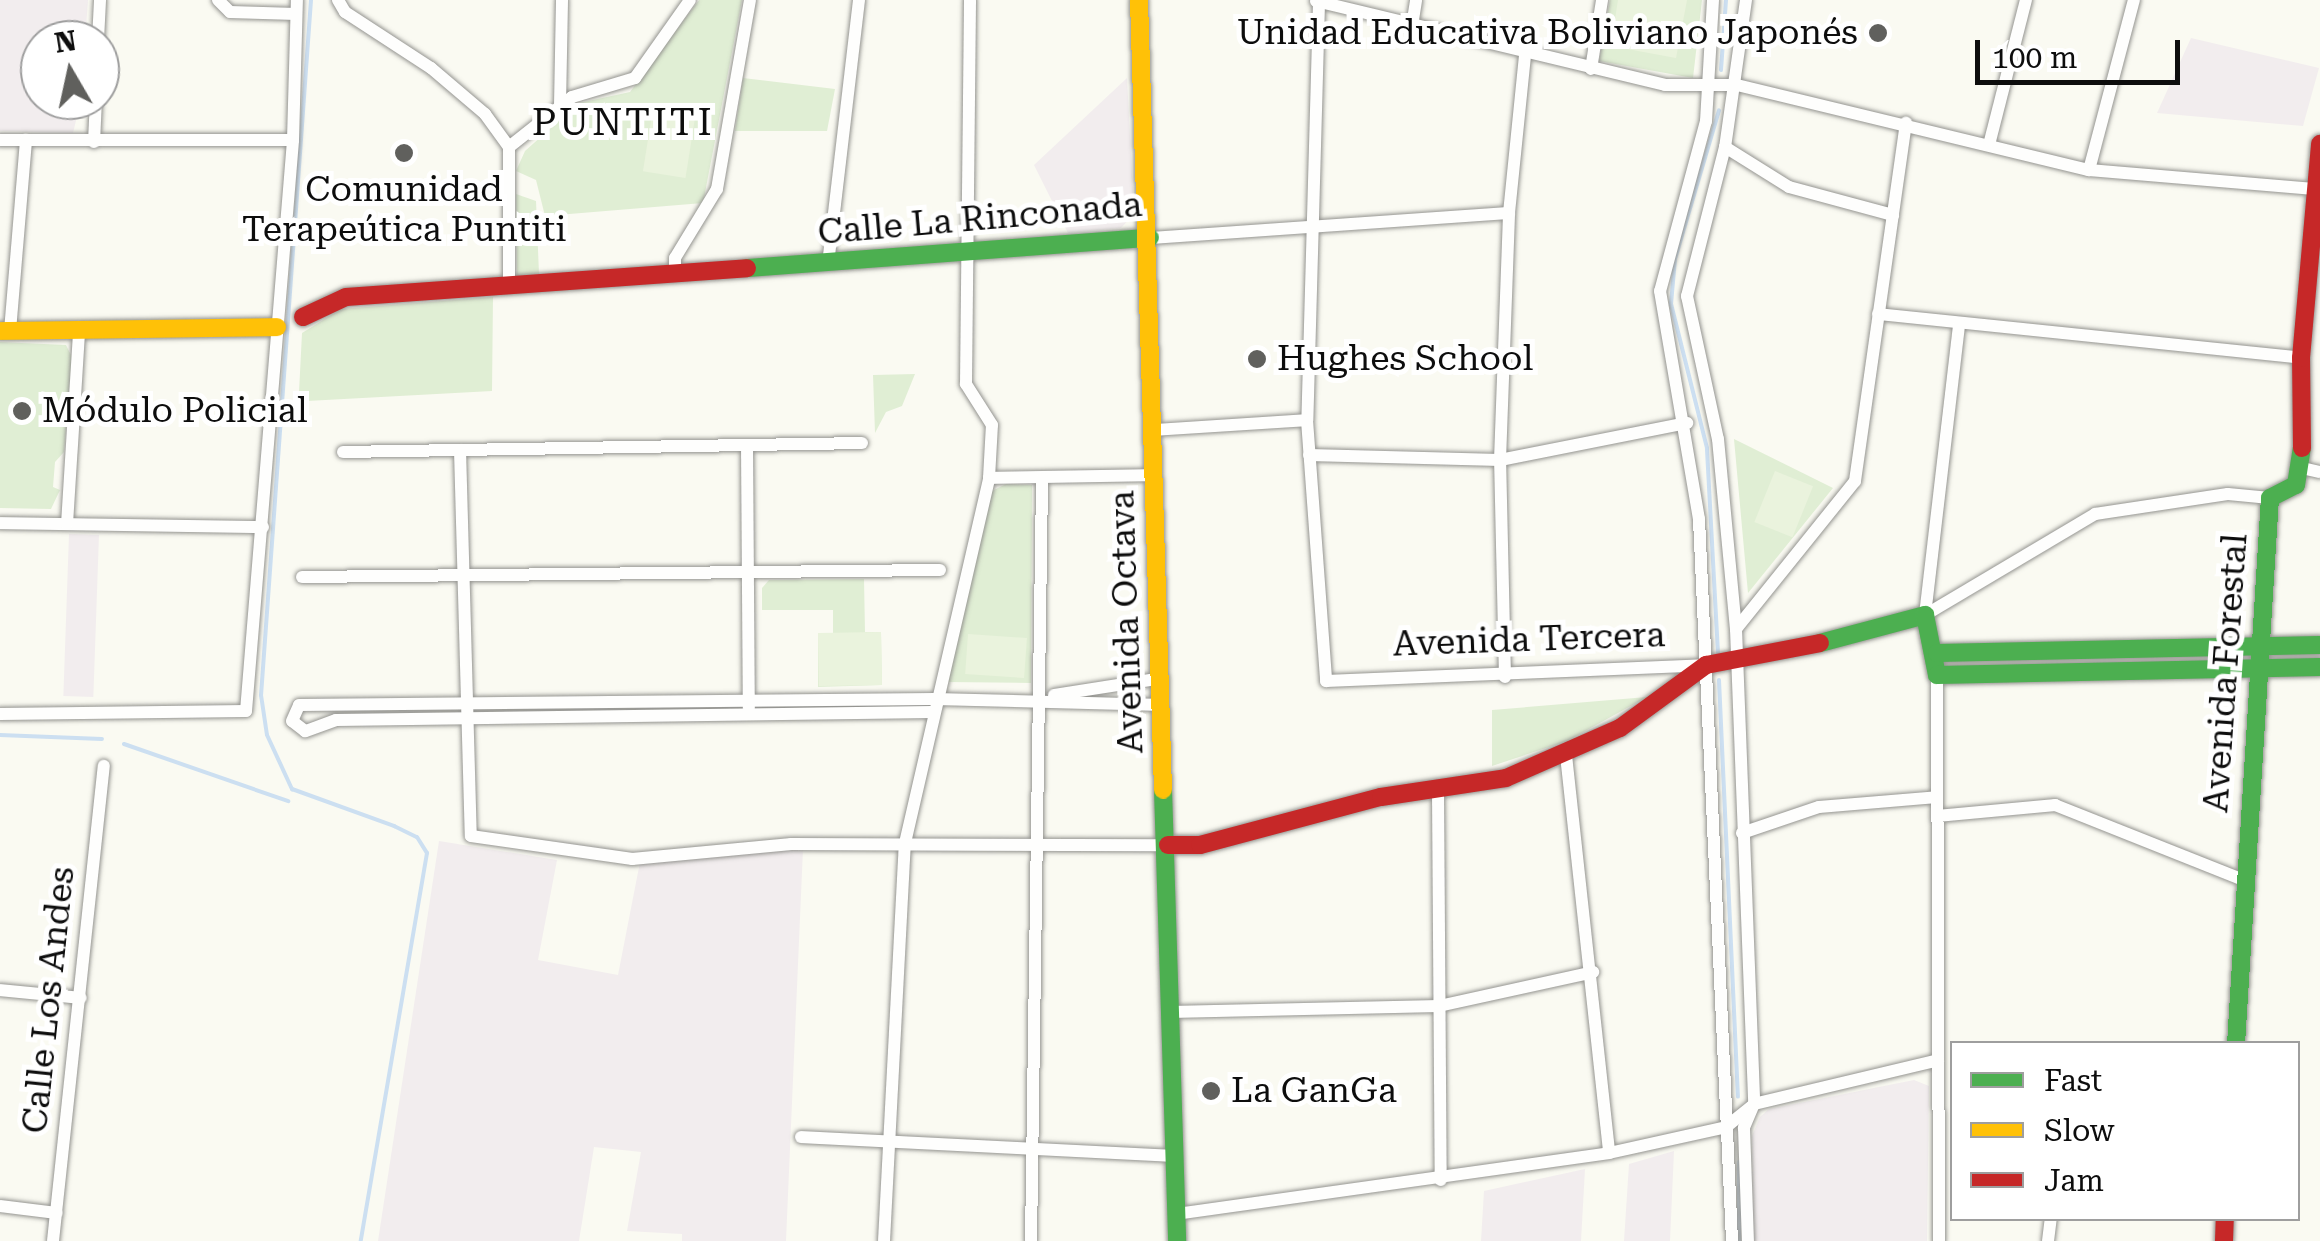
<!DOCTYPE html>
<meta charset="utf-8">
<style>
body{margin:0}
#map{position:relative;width:2320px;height:1241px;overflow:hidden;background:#fafaf2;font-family:"Roboto Serif",serif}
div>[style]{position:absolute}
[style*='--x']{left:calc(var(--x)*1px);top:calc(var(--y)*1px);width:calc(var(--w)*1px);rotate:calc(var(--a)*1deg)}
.industrial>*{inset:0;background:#f2edee;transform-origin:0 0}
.green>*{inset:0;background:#e0eed4}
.pitch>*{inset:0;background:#eaf3dd;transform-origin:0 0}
.stream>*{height:4px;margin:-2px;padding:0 2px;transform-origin:2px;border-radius:2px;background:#ccdff1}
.roads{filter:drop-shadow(0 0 2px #949490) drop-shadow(0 0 2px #949490)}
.street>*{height:12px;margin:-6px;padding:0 6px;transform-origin:6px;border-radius:6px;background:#fefefd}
.fast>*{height:18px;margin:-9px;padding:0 9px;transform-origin:9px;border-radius:9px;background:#4caf50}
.slow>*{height:18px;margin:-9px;padding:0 9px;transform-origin:9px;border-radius:9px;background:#ffc107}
.jam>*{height:18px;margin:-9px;padding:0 9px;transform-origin:9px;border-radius:9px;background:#c62828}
.dots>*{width:28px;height:28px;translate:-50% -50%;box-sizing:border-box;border:5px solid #fff;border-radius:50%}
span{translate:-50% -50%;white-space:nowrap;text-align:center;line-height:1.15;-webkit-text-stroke:10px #fff;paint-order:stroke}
.poi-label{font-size:35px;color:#0d0d0d}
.right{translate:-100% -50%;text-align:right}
.left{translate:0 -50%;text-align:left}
.street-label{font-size:35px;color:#0d0d0d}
.neighbourhood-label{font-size:38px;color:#0d0d0d;letter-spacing:2.5px}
.legend{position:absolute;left:1950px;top:1041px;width:350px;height:180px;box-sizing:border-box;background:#fff;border:2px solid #9e9e9e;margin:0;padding:12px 18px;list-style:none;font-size:30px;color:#0d0d0d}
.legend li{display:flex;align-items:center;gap:20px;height:50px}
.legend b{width:50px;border:2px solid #9e9e9e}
.north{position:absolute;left:20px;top:20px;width:100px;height:100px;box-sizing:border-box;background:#fff;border:2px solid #9e9e9e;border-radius:50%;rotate:351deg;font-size:28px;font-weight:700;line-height:40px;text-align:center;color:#0d0d0d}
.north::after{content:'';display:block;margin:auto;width:35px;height:45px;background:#60605d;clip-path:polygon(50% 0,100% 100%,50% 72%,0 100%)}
.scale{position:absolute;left:1975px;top:40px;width:205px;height:45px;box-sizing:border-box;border:5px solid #0d0d0d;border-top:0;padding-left:12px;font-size:30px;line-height:35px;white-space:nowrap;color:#0d0d0d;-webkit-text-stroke:8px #fff;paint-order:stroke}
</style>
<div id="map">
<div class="industrial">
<i style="clip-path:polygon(0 0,88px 0,85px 40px,40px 40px,40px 100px,81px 100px,73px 133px,0 131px)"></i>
<i style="clip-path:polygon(2191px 38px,2319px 68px,2303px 126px,2157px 113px)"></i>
<i style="clip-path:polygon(1127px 78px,1134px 214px,1121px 228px,1068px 233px,1034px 165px)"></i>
<i style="left:69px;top:534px;width:30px;height:162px;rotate:2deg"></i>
<i style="clip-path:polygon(439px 841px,557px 860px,538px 960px,618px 975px,640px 862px,803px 849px,786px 1241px,682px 1241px,682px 1234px,627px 1231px,641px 1152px,594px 1147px,579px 1241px,378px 1241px)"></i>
<i style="clip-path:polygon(1914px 1080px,1929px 1086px,1927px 1241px,1753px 1241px,1752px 1136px,1760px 1117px,1769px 1109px)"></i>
<i style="clip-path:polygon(1674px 1151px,1670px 1241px,1624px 1241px,1629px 1164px)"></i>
<i style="clip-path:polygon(1585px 1169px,1581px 1241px,1481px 1241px,1484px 1191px)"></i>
</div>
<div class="green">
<i style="clip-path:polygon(699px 0,742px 0,703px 203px,545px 216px,536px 180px,516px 171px,525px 151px,579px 103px,630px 92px)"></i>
<i style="clip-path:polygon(1610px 0,1702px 0,1693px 78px,1599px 61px)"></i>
<i style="clip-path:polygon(743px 78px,835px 89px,827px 131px,735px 131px)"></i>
<i style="clip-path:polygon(516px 194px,536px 201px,539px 274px,517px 276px)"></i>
<i style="clip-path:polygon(493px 297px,492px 391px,307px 401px,298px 412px,302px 333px,341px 309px)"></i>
<i style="clip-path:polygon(0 342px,66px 345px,72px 357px,64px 452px,55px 462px,53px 487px,60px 490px,51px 509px,0 508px)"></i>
<i style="clip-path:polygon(915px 374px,902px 406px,886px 412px,875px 433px,873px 375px)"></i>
<i style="clip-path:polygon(1734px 439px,1833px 488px,1748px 593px)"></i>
<i style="clip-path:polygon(1006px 484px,1032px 485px,1031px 683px,946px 682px,992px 491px)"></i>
<i style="clip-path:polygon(864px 579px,865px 632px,881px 632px,882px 685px,818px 687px,818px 633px,833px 633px,833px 610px,762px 610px,762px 588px,769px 580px)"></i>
<i style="clip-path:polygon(1647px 697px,1567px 741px,1492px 766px,1492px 710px)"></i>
</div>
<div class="pitch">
<i style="clip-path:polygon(1618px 0,1687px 0,1676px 58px,1611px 46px)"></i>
<i style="left:653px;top:108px;width:43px;height:64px;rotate:9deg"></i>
<i style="left:1775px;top:471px;width:41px;height:55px;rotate:22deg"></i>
<i style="left:881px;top:632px;width:53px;height:63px;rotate:89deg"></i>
<i style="left:968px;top:634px;width:59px;height:40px;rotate:4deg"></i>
</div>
<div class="stream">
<i style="--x:311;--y:0;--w:697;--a:94.11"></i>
<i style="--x:261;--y:695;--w:40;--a:81.5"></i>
<i style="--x:267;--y:735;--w:60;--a:65.2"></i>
<i style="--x:292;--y:789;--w:109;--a:19.9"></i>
<i style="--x:394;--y:826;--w:25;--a:26"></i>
<i style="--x:417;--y:837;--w:19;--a:58"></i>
<i style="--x:427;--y:853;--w:394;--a:99.7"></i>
<i style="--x:1721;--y:70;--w:70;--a:-85.9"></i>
<i style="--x:1718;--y:653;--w:205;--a:-93.1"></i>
<i style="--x:1707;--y:448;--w:148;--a:-104"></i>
<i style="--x:1671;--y:304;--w:45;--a:-84.9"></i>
<i style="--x:1675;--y:259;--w:155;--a:-73.5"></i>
<i style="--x:1719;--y:680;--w:417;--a:87.4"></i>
<i style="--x:0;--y:735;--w:102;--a:2.2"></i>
<i style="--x:124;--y:744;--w:174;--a:19.2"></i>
<i style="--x:1739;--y:1241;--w:79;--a:-90"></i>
</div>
<div class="roads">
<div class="street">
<i style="--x:218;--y:0;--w:17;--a:45"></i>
<i style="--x:230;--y:12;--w:66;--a:1.7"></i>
<i style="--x:338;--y:0;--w:14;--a:60"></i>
<i style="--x:345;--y:12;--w:103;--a:33.1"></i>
<i style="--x:431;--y:68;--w:71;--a:40.4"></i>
<i style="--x:485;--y:114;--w:41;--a:54"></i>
<i style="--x:509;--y:147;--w:139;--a:90"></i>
<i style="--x:1713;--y:0;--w:121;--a:93.3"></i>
<i style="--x:1706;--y:121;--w:176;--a:105.1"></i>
<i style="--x:1660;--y:291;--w:231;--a:80.3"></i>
<i style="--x:1699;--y:519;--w:723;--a:87.38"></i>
<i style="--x:1746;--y:0;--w:148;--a:98.1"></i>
<i style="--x:1725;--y:147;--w:154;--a:104.3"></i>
<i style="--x:1687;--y:296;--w:146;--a:77.8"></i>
<i style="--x:1718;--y:439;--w:191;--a:84.6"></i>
<i style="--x:1736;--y:629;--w:475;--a:87.8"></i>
<i style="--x:1754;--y:1104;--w:26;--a:113"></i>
<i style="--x:1744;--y:1128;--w:113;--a:88"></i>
<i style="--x:1316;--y:1;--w:359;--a:13.5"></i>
<i style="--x:1665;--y:85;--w:72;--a:0"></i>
<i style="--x:1737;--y:85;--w:362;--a:13.6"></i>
<i style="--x:2089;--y:170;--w:226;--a:4.8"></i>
<i style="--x:1319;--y:3;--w:417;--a:91.6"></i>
<i style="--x:1307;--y:420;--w:262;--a:85.8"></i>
<i style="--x:1326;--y:681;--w:378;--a:-2.4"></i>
<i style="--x:1412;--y:26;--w:26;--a:-81"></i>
<i style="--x:98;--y:40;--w:40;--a:-87.1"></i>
<i style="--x:1591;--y:69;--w:70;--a:-80.9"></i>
<i style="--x:560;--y:105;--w:105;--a:-88.9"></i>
<i style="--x:0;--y:140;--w:293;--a:0"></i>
<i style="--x:1990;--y:141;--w:146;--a:-75.7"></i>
<i style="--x:94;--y:142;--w:42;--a:-87.3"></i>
<i style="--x:509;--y:147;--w:80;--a:-38.4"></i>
<i style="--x:572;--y:97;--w:66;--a:-16.8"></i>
<i style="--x:635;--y:78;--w:95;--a:-54.8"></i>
<i style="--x:1725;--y:147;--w:75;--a:32"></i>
<i style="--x:1789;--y:187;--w:108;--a:15.1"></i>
<i style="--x:2089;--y:170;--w:176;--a:-75.2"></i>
<i style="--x:1150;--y:238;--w:360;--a:-4"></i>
<i style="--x:828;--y:264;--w:266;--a:-83.3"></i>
<i style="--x:675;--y:276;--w:18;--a:-90"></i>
<i style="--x:675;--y:258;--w:81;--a:-58.7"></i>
<i style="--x:717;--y:189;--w:192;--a:-80.1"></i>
<i style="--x:1878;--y:314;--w:425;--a:5.9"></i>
<i style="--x:10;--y:331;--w:192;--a:-85.2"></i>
<i style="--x:1154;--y:430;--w:153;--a:-3.7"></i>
<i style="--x:747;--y:445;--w:263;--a:89.6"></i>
<i style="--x:460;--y:450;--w:386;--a:88.4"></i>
<i style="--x:471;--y:836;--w:163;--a:8.1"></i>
<i style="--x:632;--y:859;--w:160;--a:-5.4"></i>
<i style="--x:791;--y:844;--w:377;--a:0.2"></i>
<i style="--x:343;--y:452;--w:519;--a:-0.99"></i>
<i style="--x:1309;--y:455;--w:191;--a:1.5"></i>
<i style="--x:1500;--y:460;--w:191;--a:-11.2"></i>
<i style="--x:2302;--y:468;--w:18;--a:13"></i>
<i style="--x:989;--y:478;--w:165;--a:-1"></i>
<i style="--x:0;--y:523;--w:263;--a:0.9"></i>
<i style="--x:67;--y:524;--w:193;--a:-86.4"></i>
<i style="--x:302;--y:577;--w:638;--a:-0.63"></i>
<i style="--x:1925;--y:615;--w:198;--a:-30.7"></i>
<i style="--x:2095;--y:514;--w:134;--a:-8.6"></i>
<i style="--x:2228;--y:494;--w:42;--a:5.4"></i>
<i style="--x:1925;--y:615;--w:293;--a:-83.3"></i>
<i style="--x:1736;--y:629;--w:190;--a:-51.2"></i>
<i style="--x:1855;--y:481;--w:362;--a:-81.9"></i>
<i style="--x:1937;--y:675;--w:566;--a:89.8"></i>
<i style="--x:1505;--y:677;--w:217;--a:-91.3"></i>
<i style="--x:1500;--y:460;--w:247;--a:-87.9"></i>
<i style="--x:1509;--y:213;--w:159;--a:-84.2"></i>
<i style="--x:1054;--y:695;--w:109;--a:-8.9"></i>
<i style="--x:932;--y:712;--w:596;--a:179.23"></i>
<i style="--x:336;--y:720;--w:33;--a:160"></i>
<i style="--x:305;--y:731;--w:16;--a:-142"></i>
<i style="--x:292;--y:721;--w:17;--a:-66"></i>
<i style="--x:299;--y:705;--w:636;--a:-0.54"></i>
<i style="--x:935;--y:699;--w:228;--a:1.5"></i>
<i style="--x:0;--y:714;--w:246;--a:-0.7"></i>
<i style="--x:246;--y:711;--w:573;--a:-85.29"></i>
<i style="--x:293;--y:140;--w:140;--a:-88.4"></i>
<i style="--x:1566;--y:755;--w:400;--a:83.8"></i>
<i style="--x:1438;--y:792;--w:388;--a:89.6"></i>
<i style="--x:1937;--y:816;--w:119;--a:-5.3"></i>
<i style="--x:2055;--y:805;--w:206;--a:21.7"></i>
<i style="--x:1742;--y:833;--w:81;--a:-18.7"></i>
<i style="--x:1819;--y:807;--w:118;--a:-4.8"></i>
<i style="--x:0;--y:990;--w:81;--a:5.6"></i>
<i style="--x:1170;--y:1012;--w:269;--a:-1.3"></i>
<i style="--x:1439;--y:1006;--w:158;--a:-12.4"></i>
<i style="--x:801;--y:1137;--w:373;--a:2.9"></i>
<i style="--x:0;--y:1206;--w:57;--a:7"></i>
<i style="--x:1176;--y:1214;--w:437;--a:-8"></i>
<i style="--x:1609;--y:1153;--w:120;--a:-12.5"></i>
<i style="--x:1726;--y:1127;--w:36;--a:-39"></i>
<i style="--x:1754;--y:1104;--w:189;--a:-13.4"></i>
<i style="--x:53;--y:1241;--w:478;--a:-83.9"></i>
<i style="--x:884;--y:1241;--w:399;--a:-87"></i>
<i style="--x:905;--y:843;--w:375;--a:-77"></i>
<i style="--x:989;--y:478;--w:53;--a:-86.8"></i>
<i style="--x:992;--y:425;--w:49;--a:-122.4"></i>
<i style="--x:966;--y:384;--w:384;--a:-89.4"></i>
<i style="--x:1031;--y:1241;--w:763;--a:-89.17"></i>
<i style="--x:2048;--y:1241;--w:23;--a:-83"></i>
</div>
<div class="fast">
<i style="--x:747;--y:268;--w:404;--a:-4.3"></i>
<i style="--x:1820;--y:643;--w:109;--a:-14.9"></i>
<i style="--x:1925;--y:615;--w:61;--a:78.7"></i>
<i style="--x:1937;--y:675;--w:383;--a:-1.2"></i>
<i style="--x:1937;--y:653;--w:383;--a:-1.2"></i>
<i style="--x:1163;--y:790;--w:451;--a:88.2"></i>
<i style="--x:2236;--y:1044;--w:547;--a:-86.44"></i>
<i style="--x:2270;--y:498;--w:29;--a:-27"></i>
<i style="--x:2296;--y:485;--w:37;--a:-81"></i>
</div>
<div class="slow">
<i style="--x:1139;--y:0;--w:790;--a:88.26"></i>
<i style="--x:0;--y:331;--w:277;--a:-0.8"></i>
</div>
<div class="jam">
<i style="--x:303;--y:317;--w:47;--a:-24.9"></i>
<i style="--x:346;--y:297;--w:402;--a:-4.1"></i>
<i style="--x:2302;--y:448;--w:90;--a:-90.6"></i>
<i style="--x:2301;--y:358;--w:215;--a:-84.9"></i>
<i style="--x:1168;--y:845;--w:32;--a:0"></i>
<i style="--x:1200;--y:845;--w:187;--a:-14.9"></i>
<i style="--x:1381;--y:797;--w:126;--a:-8.6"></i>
<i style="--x:1506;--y:778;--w:124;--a:-23.7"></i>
<i style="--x:1620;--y:728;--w:107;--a:-36.2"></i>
<i style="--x:1706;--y:665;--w:116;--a:-10.9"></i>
<i style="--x:2224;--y:1241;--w:23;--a:-88"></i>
</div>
</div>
<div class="dots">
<i style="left:1878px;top:33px;background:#60605d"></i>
<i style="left:404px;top:153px;background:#60605d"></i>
<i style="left:1257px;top:359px;background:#60605d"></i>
<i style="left:22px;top:411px;background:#60605d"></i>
<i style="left:1211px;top:1091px;background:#60605d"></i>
</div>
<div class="poi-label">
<span class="right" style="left:1858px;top:33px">Unidad Educativa Boliviano Japonés</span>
<span style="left:404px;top:210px">Comunidad<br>Terapeútica Puntiti</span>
<span class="left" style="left:1277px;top:359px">Hughes School</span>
<span class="left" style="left:42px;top:411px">Módulo Policial</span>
<span class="left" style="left:1231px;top:1091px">La GanGa</span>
</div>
<div class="street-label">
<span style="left:980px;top:219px;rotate:-5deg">Calle La Rinconada</span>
<span style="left:1127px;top:622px;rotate:-92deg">Avenida Octava</span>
<span style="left:1529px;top:640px;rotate:-2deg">Avenida Tercera</span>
<span style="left:2226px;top:673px;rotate:-86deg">Avenida Forestal</span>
<span style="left:49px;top:1000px;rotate:-84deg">Calle Los Andes</span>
</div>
<div class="neighbourhood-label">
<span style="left:623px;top:123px">PUNTITI</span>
</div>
<ul class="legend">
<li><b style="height:12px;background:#4caf50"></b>Fast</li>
<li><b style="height:12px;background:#ffc107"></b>Slow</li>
<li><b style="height:12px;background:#c62828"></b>Jam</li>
</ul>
<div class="north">N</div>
<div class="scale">100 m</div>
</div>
